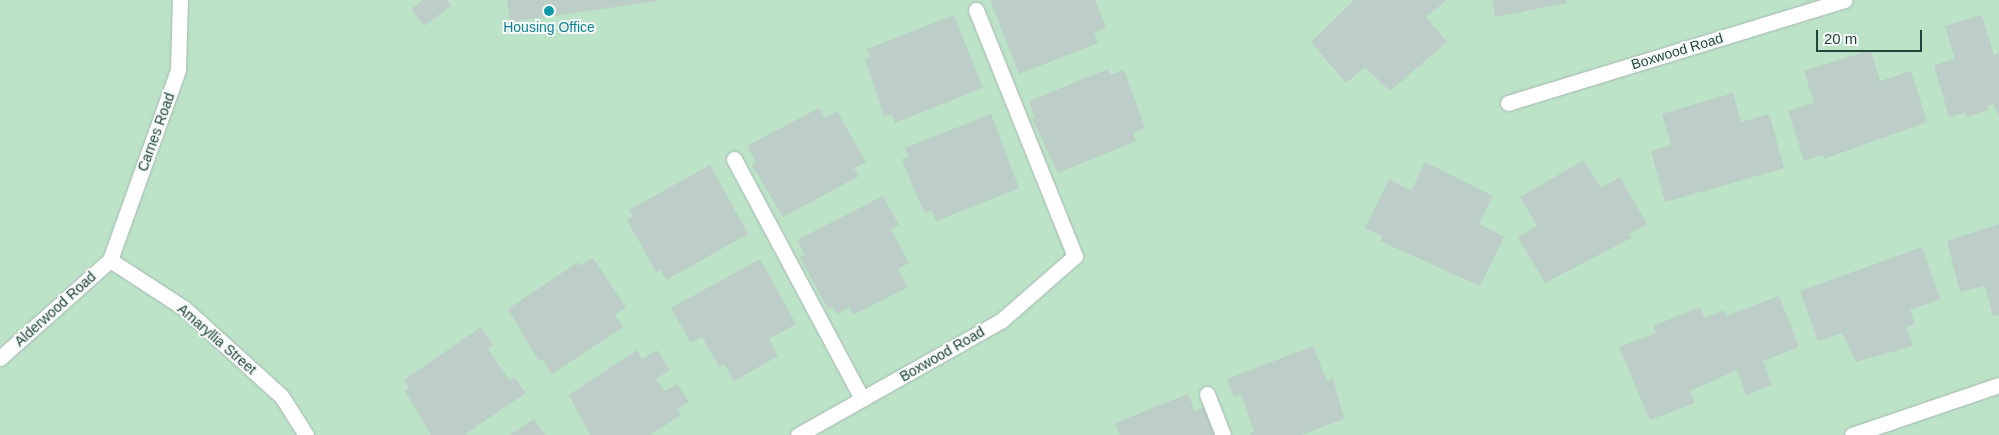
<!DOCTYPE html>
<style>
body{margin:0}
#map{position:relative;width:1999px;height:435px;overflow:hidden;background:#e5efeb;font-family:Arial,sans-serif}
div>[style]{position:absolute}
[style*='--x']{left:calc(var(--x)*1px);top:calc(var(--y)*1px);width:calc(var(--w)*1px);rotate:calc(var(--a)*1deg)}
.green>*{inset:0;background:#bce2c7;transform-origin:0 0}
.building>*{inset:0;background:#bccec7}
.roads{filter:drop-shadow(0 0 1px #a6b8b3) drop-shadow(0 0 1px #a6b8b3)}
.service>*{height:15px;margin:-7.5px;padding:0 7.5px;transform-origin:7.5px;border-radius:7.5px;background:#fff}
.minor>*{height:15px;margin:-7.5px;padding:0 7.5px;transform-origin:7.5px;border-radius:7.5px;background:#fff}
.tertiary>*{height:15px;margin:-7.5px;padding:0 7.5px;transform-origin:7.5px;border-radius:7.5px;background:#fff}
.dots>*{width:14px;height:14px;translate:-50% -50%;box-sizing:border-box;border:2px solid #f6fbf9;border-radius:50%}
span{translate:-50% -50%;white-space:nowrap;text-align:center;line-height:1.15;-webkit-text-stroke:4px #f6fbf9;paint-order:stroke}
.culture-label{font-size:14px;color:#0d838f}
.street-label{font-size:14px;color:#21443b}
.scale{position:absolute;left:1816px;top:30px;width:106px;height:22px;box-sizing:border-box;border:2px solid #21443b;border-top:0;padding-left:6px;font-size:15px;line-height:18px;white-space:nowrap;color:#21443b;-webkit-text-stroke:4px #f6fbf9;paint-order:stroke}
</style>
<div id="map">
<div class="green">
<i style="left:0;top:0;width:1999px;height:435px"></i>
</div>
<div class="building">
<i style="clip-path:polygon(423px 0,447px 0,451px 6px,424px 26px,411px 9px)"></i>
<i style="clip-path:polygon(507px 0,658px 0,658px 1px,510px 22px)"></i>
<i style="clip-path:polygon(990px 0,1095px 0,1106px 28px,1094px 33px,1098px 43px,1019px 74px)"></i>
<i style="clip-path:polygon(1354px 0,1447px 0,1426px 17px,1447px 42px,1390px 91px,1365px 67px,1346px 83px,1311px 42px)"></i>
<i style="clip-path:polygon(1492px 0,1566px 0,1567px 3px,1495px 17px)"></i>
<i style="clip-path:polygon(954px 15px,983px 88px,895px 123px,891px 114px,884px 116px,865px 59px,870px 57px,867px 49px)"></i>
<i style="clip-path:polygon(1982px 15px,1994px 55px,1999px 53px,1999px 117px,1993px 104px,1987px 106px,1988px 110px,1967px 117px,1966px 112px,1949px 117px,1934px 65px,1955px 59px,1945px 26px)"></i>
<i style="clip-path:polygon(1871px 50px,1880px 81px,1911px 71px,1927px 122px,1824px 159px,1823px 155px,1804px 161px,1788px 111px,1814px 103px,1804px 71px)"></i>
<i style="clip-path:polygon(1108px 69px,1110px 75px,1124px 70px,1145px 128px,1133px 133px,1136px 141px,1058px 173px,1032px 118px,1035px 117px,1029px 101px)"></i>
<i style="clip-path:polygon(1733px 93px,1741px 122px,1769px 114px,1784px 168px,1665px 202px,1651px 151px,1671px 145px,1662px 114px)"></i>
<i style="clip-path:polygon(819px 108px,824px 118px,837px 111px,866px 162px,854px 168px,859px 176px,783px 217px,752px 165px,756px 163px,747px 146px)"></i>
<i style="clip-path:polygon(991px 114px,1019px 188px,936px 221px,931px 210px,925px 213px,914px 190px,902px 159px,909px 157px,905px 148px)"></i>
<i style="clip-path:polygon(1584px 160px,1601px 188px,1620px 177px,1647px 224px,1629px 234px,1631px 238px,1545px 283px,1518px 237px,1537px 226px,1520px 197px)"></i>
<i style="clip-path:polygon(1425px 162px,1493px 196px,1479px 224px,1504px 237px,1480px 286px,1380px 241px,1382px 236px,1365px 228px,1389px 179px,1411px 191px)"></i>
<i style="clip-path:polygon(710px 165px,748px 234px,666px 280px,661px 270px,656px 272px,627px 220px,633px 216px,629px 210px)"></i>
<i style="clip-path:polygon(883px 196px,899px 225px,891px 229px,909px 263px,898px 269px,908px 287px,853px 315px,849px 307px,837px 314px,832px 307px,828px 309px,800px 257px,805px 255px,797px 240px)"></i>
<i style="clip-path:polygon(1999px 224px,1999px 315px,1993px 316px,1985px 286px,1960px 292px,1947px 241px)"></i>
<i style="clip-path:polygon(1922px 247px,1940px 299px,1910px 310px,1915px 324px,1906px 327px,1913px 346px,1856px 362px,1842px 333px,1818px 341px,1800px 291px)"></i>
<i style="clip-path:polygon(593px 258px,626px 307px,615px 315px,623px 327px,552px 374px,542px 359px,539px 361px,508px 309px,578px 262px,580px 266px)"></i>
<i style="clip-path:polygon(760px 259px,796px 324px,769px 339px,778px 356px,734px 381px,724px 364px,719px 367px,702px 337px,691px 343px,671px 308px)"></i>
<i style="clip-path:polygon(1779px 296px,1799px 347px,1763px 361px,1772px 385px,1746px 395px,1737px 370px,1690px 391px,1695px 403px,1650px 420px,1619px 347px,1656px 333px,1653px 326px,1700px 307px,1705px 318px,1724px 310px,1726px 316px)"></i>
<i style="clip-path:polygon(481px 327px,493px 345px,488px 349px,510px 381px,514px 377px,526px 393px,464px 435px,431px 435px,405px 391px,409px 388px,404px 380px)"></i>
<i style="clip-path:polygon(1313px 346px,1327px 381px,1333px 378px,1344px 419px,1301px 435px,1249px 435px,1254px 431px,1241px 394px,1234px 397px,1227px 379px)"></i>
<i style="clip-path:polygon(637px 350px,642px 359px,657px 350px,670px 370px,656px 379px,665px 391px,677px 384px,689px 402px,677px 409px,681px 415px,650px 435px,590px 435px,569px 395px)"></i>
<i style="clip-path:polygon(1188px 394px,1195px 411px,1204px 407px,1215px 435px,1120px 435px,1115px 423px)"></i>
<i style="clip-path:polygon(534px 419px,545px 435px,510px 435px)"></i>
</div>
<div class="roads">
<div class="service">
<i style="--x:976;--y:10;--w:265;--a:68.1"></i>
<i style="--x:734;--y:159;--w:272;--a:61.9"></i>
<i style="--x:1207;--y:394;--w:44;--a:68.7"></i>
</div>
<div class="minor">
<i style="--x:1508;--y:103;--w:352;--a:-17"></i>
<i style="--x:0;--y:358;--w:147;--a:-41.7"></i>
<i style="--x:110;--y:260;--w:88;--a:33"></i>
<i style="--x:184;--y:308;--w:132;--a:42.2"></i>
<i style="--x:282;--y:397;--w:45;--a:57.7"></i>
<i style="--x:798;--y:435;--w:234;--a:-29.4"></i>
<i style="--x:1002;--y:320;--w:97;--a:-41.2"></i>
<i style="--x:1852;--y:435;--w:155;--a:-18.8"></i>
</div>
<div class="tertiary">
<i style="--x:110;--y:260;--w:202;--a:-70.3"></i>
<i style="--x:178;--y:70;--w:70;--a:-88.4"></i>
</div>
</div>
<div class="dots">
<i style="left:549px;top:11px;background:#0f9aa8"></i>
</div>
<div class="culture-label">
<span style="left:549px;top:27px">Housing Office</span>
</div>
<div class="street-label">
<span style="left:1677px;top:51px;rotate:-17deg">Boxwood Road</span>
<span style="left:156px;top:132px;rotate:-70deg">Carnes Road</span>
<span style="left:55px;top:309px;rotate:-42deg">Alderwood Road</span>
<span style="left:217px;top:339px;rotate:41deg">Amaryllia Street</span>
<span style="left:942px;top:354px;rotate:-30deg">Boxwood Road</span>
</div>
<div class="scale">20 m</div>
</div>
